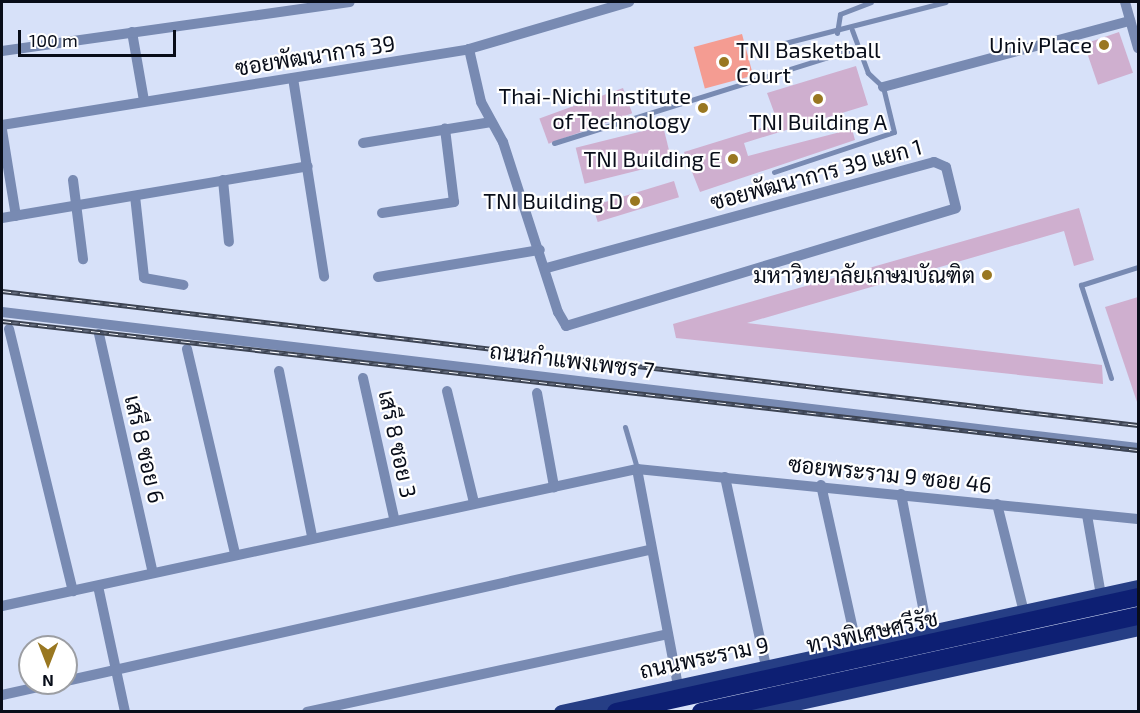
<!DOCTYPE html>
<meta charset="utf-8">
<style>
body{margin:0}
#map{position:relative;width:1140px;height:713px;overflow:hidden;background:#d7e1f9;font-family:"Exo 2",Sarabun,sans-serif}
div>[style]{position:absolute}
[style*='--x']{left:calc(var(--x)*1px);top:calc(var(--y)*1px);width:calc(var(--w)*1px);rotate:calc(var(--a)*1deg)}
.green>*{inset:0;background:#f49c92;transform-origin:0 0}
.building>*{inset:0;background:#cfafcf;transform-origin:0 0}
.service>*{height:5px;margin:-2.5px;padding:0 2.5px;transform-origin:2.5px;border-radius:2.5px;background:#788ab2}
.minor>*{height:10px;margin:-5px;padding:0 5px;transform-origin:5px;border-radius:5px;background:#788ab2}
.primary>*{height:15px;margin:-7.5px;padding:0 7.5px;transform-origin:7.5px;border-radius:7.5px;background:#263e85}
.motorway>*{height:18px;margin:-9px;padding:0 9px;transform-origin:9px;border-radius:9px;background:#0d1f73}
.rail>*{height:5px;margin-top:-2.5px;transform-origin:0;background:repeating-linear-gradient(90deg,#fff 0 9px,#3c4352 0 18px);box-sizing:border-box;border-block:2px solid #3c4352}
.dots>*{width:16px;height:16px;translate:-50% -50%;box-sizing:border-box;border:3px solid #fff;border-radius:50%}
span{translate:-50% -50%;white-space:nowrap;text-align:center;line-height:1.15;-webkit-text-stroke:4.5px #fff;paint-order:stroke}
.poi-label{font-size:22px;color:#080d19}
.right{translate:-100% -50%;text-align:right}
.left{translate:0 -50%;text-align:left}
.street-label{font-size:22px;color:#080d19}
.frame{position:absolute;inset:0;border:3px solid #080d19;pointer-events:none}
.north{position:absolute;left:18px;top:635px;width:60px;height:60px;box-sizing:border-box;background:#fff;border:2px solid #9c9ea3;border-radius:50%;rotate:180deg;font-size:16px;font-weight:700;line-height:24px;text-align:center;color:#080d19}
.north::after{content:'';display:block;margin:auto;width:21px;height:27px;background:#997721;clip-path:polygon(50% 0,100% 100%,50% 72%,0 100%)}
.scale{position:absolute;left:18px;top:30px;width:158px;height:27px;box-sizing:border-box;border:3px solid #080d19;border-top:0;padding-left:8px;font-size:18px;line-height:21px;white-space:nowrap;color:#080d19;-webkit-text-stroke:4px #fff;paint-order:stroke}
</style>
<div id="map">
<div class="green">
<i style="left:742px;top:34px;width:43px;height:50px;rotate:75deg"></i>
</div>
<div class="building">
<i style="left:1119px;top:32px;width:43px;height:37px;rotate:71deg"></i>
<i style="clip-path:polygon(856px 66px,868px 105px,744px 143px,748px 156px,852px 129px,855px 140px,700px 192px,684px 152px,778px 123px,767px 93px)"></i>
<i style="left:623px;top:88px;width:27px;height:89px;rotate:70deg"></i>
<i style="left:663px;top:126px;width:37px;height:90px;rotate:76deg"></i>
<i style="left:674px;top:181px;width:17px;height:85px;rotate:73deg"></i>
<i style="clip-path:polygon(1079px 208px,1094px 260px,1074px 266px,1064px 231px,747px 323px,1102px 365px,1103px 384px,676px 338px,673px 324px)"></i>
<i style="clip-path:polygon(1138px 297px,1138px 402px,1137px 402px,1105px 307px)"></i>
</div>
<div class="service">
<i style="--x:837;--y:33;--w:19;--a:-81"></i>
<i style="--x:840;--y:14;--w:33;--a:-21"></i>
<i style="--x:777;--y:45;--w:174;--a:-14.3"></i>
<i style="--x:554;--y:143;--w:318;--a:-17.4"></i>
<i style="--x:774;--y:172;--w:126;--a:-18.4"></i>
<i style="--x:894;--y:132;--w:46;--a:-103.7"></i>
<i style="--x:883;--y:87;--w:21;--a:-137"></i>
<i style="--x:868;--y:73;--w:46;--a:-110.4"></i>
<i style="--x:1111;--y:378;--w:98;--a:-107.9"></i>
<i style="--x:1081;--y:285;--w:60;--a:-17.5"></i>
<i style="--x:625;--y:427;--w:43;--a:73.7"></i>
</div>
<div class="minor">
<i style="--x:1125;--y:2;--w:48;--a:74.2"></i>
<i style="--x:132;--y:32;--w:70;--a:80.1"></i>
<i style="--x:469;--y:49;--w:54;--a:77.2"></i>
<i style="--x:481;--y:102;--w:46;--a:61.2"></i>
<i style="--x:503;--y:142;--w:179;--a:72.1"></i>
<i style="--x:558;--y:312;--w:16;--a:60"></i>
<i style="--x:566;--y:326;--w:407;--a:-16.8"></i>
<i style="--x:956;--y:208;--w:42;--a:-103.7"></i>
<i style="--x:946;--y:167;--w:13;--a:-157"></i>
<i style="--x:934;--y:162;--w:402;--a:164.7"></i>
<i style="--x:2;--y:51;--w:351;--a:-8"></i>
<i style="--x:293;--y:78;--w:201;--a:81.1"></i>
<i style="--x:883;--y:87;--w:256;--a:-15"></i>
<i style="--x:2;--y:125;--w:473;--a:-9.2"></i>
<i style="--x:469;--y:49;--w:167;--a:-16.4"></i>
<i style="--x:2;--y:130;--w:87;--a:80.8"></i>
<i style="--x:363;--y:143;--w:130;--a:-9.3"></i>
<i style="--x:73;--y:180;--w:80;--a:82.8"></i>
<i style="--x:223;--y:180;--w:62;--a:84.5"></i>
<i style="--x:135;--y:196;--w:82;--a:83.7"></i>
<i style="--x:144;--y:278;--w:40;--a:10"></i>
<i style="--x:382;--y:213;--w:73;--a:-8.7"></i>
<i style="--x:454;--y:202;--w:74;--a:-97"></i>
<i style="--x:2;--y:218;--w:310;--a:-9.6"></i>
<i style="--x:378;--y:277;--w:164;--a:-9.5"></i>
<i style="--x:2;--y:312;--w:1144;--a:6.83"></i>
<i style="--x:9;--y:329;--w:270;--a:76.3"></i>
<i style="--x:99;--y:334;--w:245;--a:77.3"></i>
<i style="--x:187;--y:349;--w:210;--a:76.8"></i>
<i style="--x:279;--y:371;--w:168;--a:78.7"></i>
<i style="--x:363;--y:378;--w:143;--a:77.5"></i>
<i style="--x:447;--y:391;--w:115;--a:76.4"></i>
<i style="--x:537;--y:393;--w:96;--a:79.7"></i>
<i style="--x:637;--y:469;--w:220;--a:79.3"></i>
<i style="--x:725;--y:477;--w:193;--a:77.8"></i>
<i style="--x:821;--y:485;--w:167;--a:77.5"></i>
<i style="--x:901;--y:494;--w:142;--a:79"></i>
<i style="--x:997;--y:504;--w:111;--a:76"></i>
<i style="--x:1087;--y:515;--w:81;--a:80.1"></i>
<i style="--x:98;--y:586;--w:129;--a:77.9"></i>
<i style="--x:2;--y:606;--w:650;--a:-12.17"></i>
<i style="--x:637;--y:469;--w:503;--a:5.7"></i>
<i style="--x:66;--y:681;--w:598;--a:-12.66"></i>
<i style="--x:2;--y:695;--w:55;--a:-12.5"></i>
<i style="--x:307;--y:712;--w:369;--a:-12.2"></i>
</div>
<div class="primary">
<i style="--x:561;--y:712;--w:590;--a:-12.22"></i>
<i style="--x:754;--y:712;--w:393;--a:-12.3"></i>
</div>
<div class="motorway">
<i style="--x:616;--y:712;--w:535;--a:-12.42"></i>
<i style="--x:701;--y:712;--w:447;--a:-12.4"></i>
</div>
<div class="rail">
<i style="--x:2;--y:291;--w:1144;--a:6.73"></i>
<i style="--x:2;--y:321;--w:1143;--a:6.48"></i>
</div>
<div class="dots">
<i style="left:1104px;top:45px;background:#997721"></i>
<i style="left:724px;top:62px;background:#997721"></i>
<i style="left:818px;top:99px;background:#997721"></i>
<i style="left:703px;top:108px;background:#997721"></i>
<i style="left:733px;top:159px;background:#997721"></i>
<i style="left:635px;top:201px;background:#997721"></i>
<i style="left:987px;top:275px;background:#997721"></i>
</div>
<div class="poi-label">
<span class="right" style="left:1092px;top:45px">Univ Place</span>
<span class="left" style="left:736px;top:62px">TNI Basketball<br>Court</span>
<span class="right" style="left:691px;top:108px">Thai-Nichi Institute<br>of Technology</span>
<span style="left:818px;top:122px">TNI Building A</span>
<span class="right" style="left:721px;top:159px">TNI Building E</span>
<span class="right" style="left:623px;top:201px">TNI Building D</span>
<span class="right" style="left:975px;top:275px">มหาวิทยาลัยเกษมบัณฑิต</span>
</div>
<div class="street-label">
<span style="left:315px;top:55px;rotate:-9deg">ซอยพัฒนาการ 39</span>
<span style="left:816px;top:174px;rotate:-15deg">ซอยพัฒนาการ 39 แยก 1</span>
<span style="left:572px;top:360px;rotate:7deg">ถนนกำแพงเพชร 7</span>
<span style="left:398px;top:444px;rotate:78deg">เสรี 8 ซอย 3</span>
<span style="left:145px;top:449px;rotate:77deg">เสรี 8 ซอย 6</span>
<span style="left:890px;top:474px;rotate:6deg">ซอยพระราม 9 ซอย 46</span>
<span style="left:872px;top:631px;rotate:-12deg">ทางพิเศษศรีรัช</span>
<span style="left:704px;top:657px;rotate:-12deg">ถนนพระราม 9</span>
</div>
<div class="frame"></div>
<div class="north">N</div>
<div class="scale">100 m</div>
</div>
